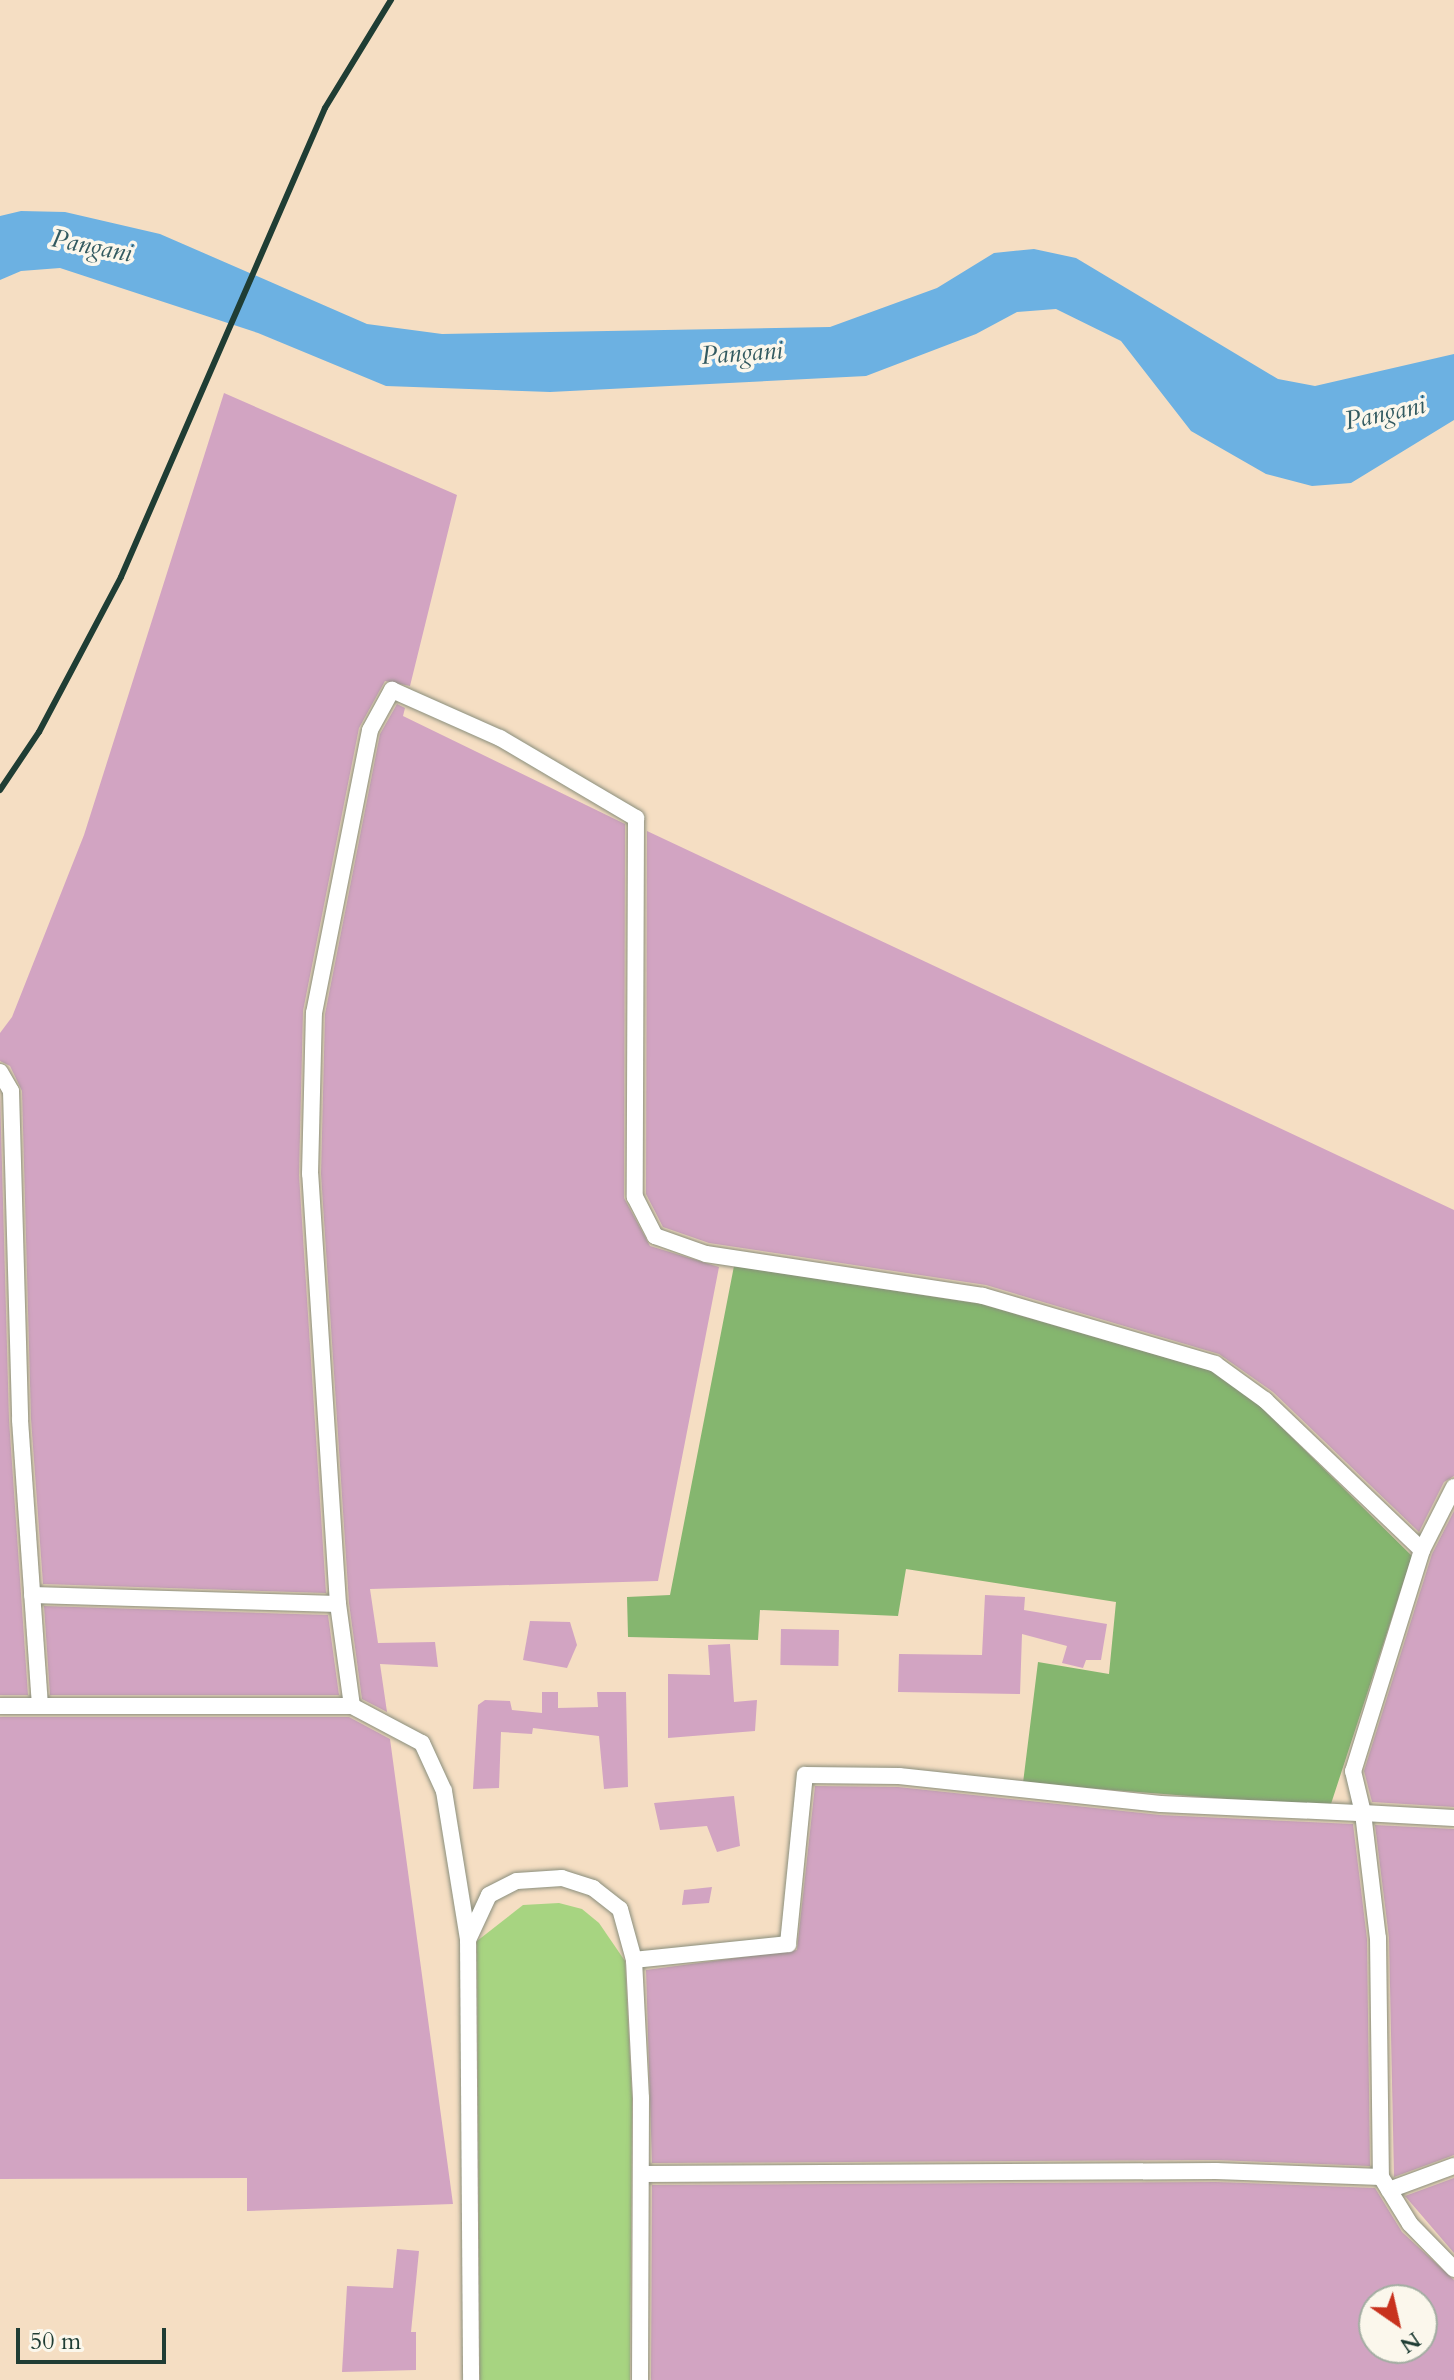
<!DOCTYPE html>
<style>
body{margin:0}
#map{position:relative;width:1454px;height:2380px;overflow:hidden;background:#f5dec3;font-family:Cardo,serif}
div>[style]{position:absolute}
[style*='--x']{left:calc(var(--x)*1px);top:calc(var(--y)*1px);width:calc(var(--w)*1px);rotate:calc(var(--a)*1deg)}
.green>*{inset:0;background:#a7d481}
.forest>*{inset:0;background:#85b66f}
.water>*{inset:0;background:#6cb1e2}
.building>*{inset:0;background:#d2a4c2;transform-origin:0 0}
.roads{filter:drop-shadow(0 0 2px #8a8e7c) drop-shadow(0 0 2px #8a8e7c)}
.street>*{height:16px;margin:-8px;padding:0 8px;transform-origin:8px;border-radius:8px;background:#fff}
.rail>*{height:6px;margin:-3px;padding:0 3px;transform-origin:3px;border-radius:3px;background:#1f3d34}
span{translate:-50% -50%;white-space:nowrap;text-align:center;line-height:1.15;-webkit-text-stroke:7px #fbf7ec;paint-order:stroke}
.water-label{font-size:26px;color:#325a60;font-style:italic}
.north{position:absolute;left:1358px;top:2284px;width:80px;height:80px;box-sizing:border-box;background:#fbf7ec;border:2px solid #a3ada2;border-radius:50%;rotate:146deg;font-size:22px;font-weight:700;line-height:32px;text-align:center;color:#1f3d34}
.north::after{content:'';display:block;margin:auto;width:28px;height:36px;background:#c8321e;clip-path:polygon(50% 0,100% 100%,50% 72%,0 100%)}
.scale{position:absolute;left:16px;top:2328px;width:150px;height:36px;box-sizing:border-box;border:4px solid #1f3d34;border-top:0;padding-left:10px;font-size:24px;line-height:28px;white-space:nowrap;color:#1f3d34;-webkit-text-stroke:6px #fbf7ec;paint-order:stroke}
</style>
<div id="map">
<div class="green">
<i style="clip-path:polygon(559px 1903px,582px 1909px,599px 1923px,625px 1961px,632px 2098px,630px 2380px,480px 2380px,477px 1941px,523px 1905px)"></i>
</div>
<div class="forest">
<i style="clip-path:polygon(734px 1266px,981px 1304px,1212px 1371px,1260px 1406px,1412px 1556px,1330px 1807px,1023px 1783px,1038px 1662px,1109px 1674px,1116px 1602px,906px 1569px,898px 1616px,760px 1610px,758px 1640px,628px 1637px,627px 1597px,670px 1595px)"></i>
</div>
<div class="water">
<i style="clip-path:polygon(21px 211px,65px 212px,160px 234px,367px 324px,442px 334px,830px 327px,937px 288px,994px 253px,1034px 249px,1076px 258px,1278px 379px,1315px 386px,1454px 354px,1454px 420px,1351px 483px,1312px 486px,1266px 474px,1191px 431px,1121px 341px,1056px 309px,1017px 312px,976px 334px,866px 376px,550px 392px,386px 386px,258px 333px,60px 268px,21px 271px,0 280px,0 216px)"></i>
</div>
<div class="building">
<i style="clip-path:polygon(224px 393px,457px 495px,410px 686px,385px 681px,359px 728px,303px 1011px,299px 1175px,326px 1593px,43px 1584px,31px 1419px,22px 1091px,10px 1066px,0 1061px,0 1033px,12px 1017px,84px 835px)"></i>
<i style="clip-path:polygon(397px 704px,405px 708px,403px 716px,625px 824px,624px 1198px,650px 1246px,719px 1267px,658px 1581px,370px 1589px,378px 1643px,435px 1642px,438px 1667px,380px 1664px,387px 1712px,362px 1699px,349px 1603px,321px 1174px,325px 1014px,380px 734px)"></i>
<i style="clip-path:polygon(647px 831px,1454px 1210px,1454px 1476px,1444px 1482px,1419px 1532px,1273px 1392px,1219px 1354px,986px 1285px,709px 1243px,663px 1227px,646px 1194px)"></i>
<i style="clip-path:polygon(0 1094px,9px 1420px,28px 1695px,0 1695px)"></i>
<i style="clip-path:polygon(1454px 1511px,1454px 1807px,1372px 1802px,1364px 1771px,1432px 1554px)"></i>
<i style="clip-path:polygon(985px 1595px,1025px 1597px,1024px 1610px,1107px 1624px,1101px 1660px,1086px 1660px,1083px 1668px,1062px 1663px,1067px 1646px,1022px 1634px,1020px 1694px,898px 1692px,899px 1654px,982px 1655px)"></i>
<i style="clip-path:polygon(44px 1606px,328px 1615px,339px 1695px,50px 1695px)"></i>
<i style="clip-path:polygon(530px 1621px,570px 1622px,577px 1645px,567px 1668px,523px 1660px)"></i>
<i style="left:781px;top:1629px;width:58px;height:36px;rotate:1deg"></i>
<i style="clip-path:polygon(730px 1644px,734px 1702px,757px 1700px,755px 1731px,668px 1738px,668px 1674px,710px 1675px,708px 1645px)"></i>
<i style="clip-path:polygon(542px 1692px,558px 1692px,558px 1708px,598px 1707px,597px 1692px,626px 1692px,628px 1787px,604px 1789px,599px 1736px,533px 1728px,532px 1734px,501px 1732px,499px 1788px,473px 1789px,478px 1705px,485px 1700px,510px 1701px,512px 1710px,542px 1713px)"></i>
<i style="clip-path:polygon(0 1717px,349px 1717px,390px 1739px,453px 2204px,247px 2211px,247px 2178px,0 2179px)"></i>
<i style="clip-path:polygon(815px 1786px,898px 1787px,1160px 1815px,1353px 1824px,1367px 1939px,1370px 2166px,1216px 2160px,652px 2163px,646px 1970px,797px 1950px)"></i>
<i style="clip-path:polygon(734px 1796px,740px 1846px,717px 1852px,707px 1826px,660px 1830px,654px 1803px)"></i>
<i style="clip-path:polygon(1375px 1825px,1454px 1829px,1454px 2155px,1394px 2177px,1389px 1938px)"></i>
<i style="clip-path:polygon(712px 1887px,709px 1903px,682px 1905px,684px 1890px)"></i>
<i style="clip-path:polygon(1454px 2178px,1454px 2253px,1405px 2196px)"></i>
<i style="clip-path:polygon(evenodd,1216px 2182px,1375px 2188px,1402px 2232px,1454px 2280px,1454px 2380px,651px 2380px,652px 2185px,1216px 2182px,1374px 2300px,1422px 2300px,1422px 2348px,1374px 2348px,1374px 2300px)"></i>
<i style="clip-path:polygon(397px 2249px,419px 2251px,411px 2332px,416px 2332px,416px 2370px,342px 2372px,347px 2286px,393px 2288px)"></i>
</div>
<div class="roads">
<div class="street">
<i style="--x:0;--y:1072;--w:22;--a:60"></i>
<i style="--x:11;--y:1091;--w:329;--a:88.4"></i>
<i style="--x:20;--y:1420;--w:286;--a:86"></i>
<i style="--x:1454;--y:1487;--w:71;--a:116.9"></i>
<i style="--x:1422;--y:1550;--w:232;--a:107.3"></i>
<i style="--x:1353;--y:1771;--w:43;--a:76.6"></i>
<i style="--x:1363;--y:1813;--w:91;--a:3.1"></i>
<i style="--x:32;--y:1595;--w:306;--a:1.7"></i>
<i style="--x:0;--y:1706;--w:352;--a:0"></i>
<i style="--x:352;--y:1706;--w:79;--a:27.9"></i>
<i style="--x:422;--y:1743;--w:53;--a:65.4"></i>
<i style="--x:444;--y:1791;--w:150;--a:80.8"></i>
<i style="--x:468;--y:1939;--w:441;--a:89.6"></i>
<i style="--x:352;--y:1706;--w:103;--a:-97.8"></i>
<i style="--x:338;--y:1604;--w:431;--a:-93.7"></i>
<i style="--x:310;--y:1174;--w:161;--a:-88.6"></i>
<i style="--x:314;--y:1013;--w:288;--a:-78.8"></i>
<i style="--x:370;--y:730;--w:46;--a:-61.2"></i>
<i style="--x:392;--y:690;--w:118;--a:24"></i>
<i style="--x:500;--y:738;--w:158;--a:30.5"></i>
<i style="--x:636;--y:818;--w:379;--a:90.2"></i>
<i style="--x:635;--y:1197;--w:44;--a:62.9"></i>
<i style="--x:655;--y:1236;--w:54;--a:19.4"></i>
<i style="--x:706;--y:1254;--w:280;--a:8.6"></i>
<i style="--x:983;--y:1296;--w:242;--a:16.3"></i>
<i style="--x:1215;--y:1364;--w:62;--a:35.8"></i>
<i style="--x:1265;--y:1400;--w:217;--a:43.7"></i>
<i style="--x:469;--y:1938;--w:47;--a:-65.1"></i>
<i style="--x:489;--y:1895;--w:31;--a:-27"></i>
<i style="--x:517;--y:1881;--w:45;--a:-3.8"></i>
<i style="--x:562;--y:1878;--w:33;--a:18"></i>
<i style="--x:593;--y:1888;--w:34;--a:38"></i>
<i style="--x:620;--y:1909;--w:53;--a:74.6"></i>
<i style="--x:634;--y:1960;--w:138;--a:87.1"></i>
<i style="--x:641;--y:2098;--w:282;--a:90.2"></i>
<i style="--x:634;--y:1960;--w:155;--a:-5.9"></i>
<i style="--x:788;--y:1944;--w:170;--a:-84.3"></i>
<i style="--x:805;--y:1775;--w:94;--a:0.6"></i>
<i style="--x:899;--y:1776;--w:263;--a:6.1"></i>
<i style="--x:1161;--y:1804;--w:202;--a:2.6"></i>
<i style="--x:1363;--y:1813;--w:126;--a:83.2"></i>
<i style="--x:1378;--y:1938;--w:239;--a:89.3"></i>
<i style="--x:1381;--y:2177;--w:55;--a:58.3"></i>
<i style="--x:1410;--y:2224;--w:63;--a:45.6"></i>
<i style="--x:641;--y:2174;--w:575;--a:-0.3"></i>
<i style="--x:1216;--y:2171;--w:165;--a:2.1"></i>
<i style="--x:1389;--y:2190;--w:69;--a:-20.3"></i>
</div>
</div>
<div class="rail">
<i style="--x:0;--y:790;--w:70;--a:-56.1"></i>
<i style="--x:39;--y:732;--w:175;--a:-62.1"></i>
<i style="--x:121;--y:577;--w:511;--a:-66.49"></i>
<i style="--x:325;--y:108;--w:127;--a:-58.6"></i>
</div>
<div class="water-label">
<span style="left:92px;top:246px;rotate:11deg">Pangani</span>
<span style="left:742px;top:353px;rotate:-4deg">Pangani</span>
<span style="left:1385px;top:413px;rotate:-12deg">Pangani</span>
</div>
<div class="north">N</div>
<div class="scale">50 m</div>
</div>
